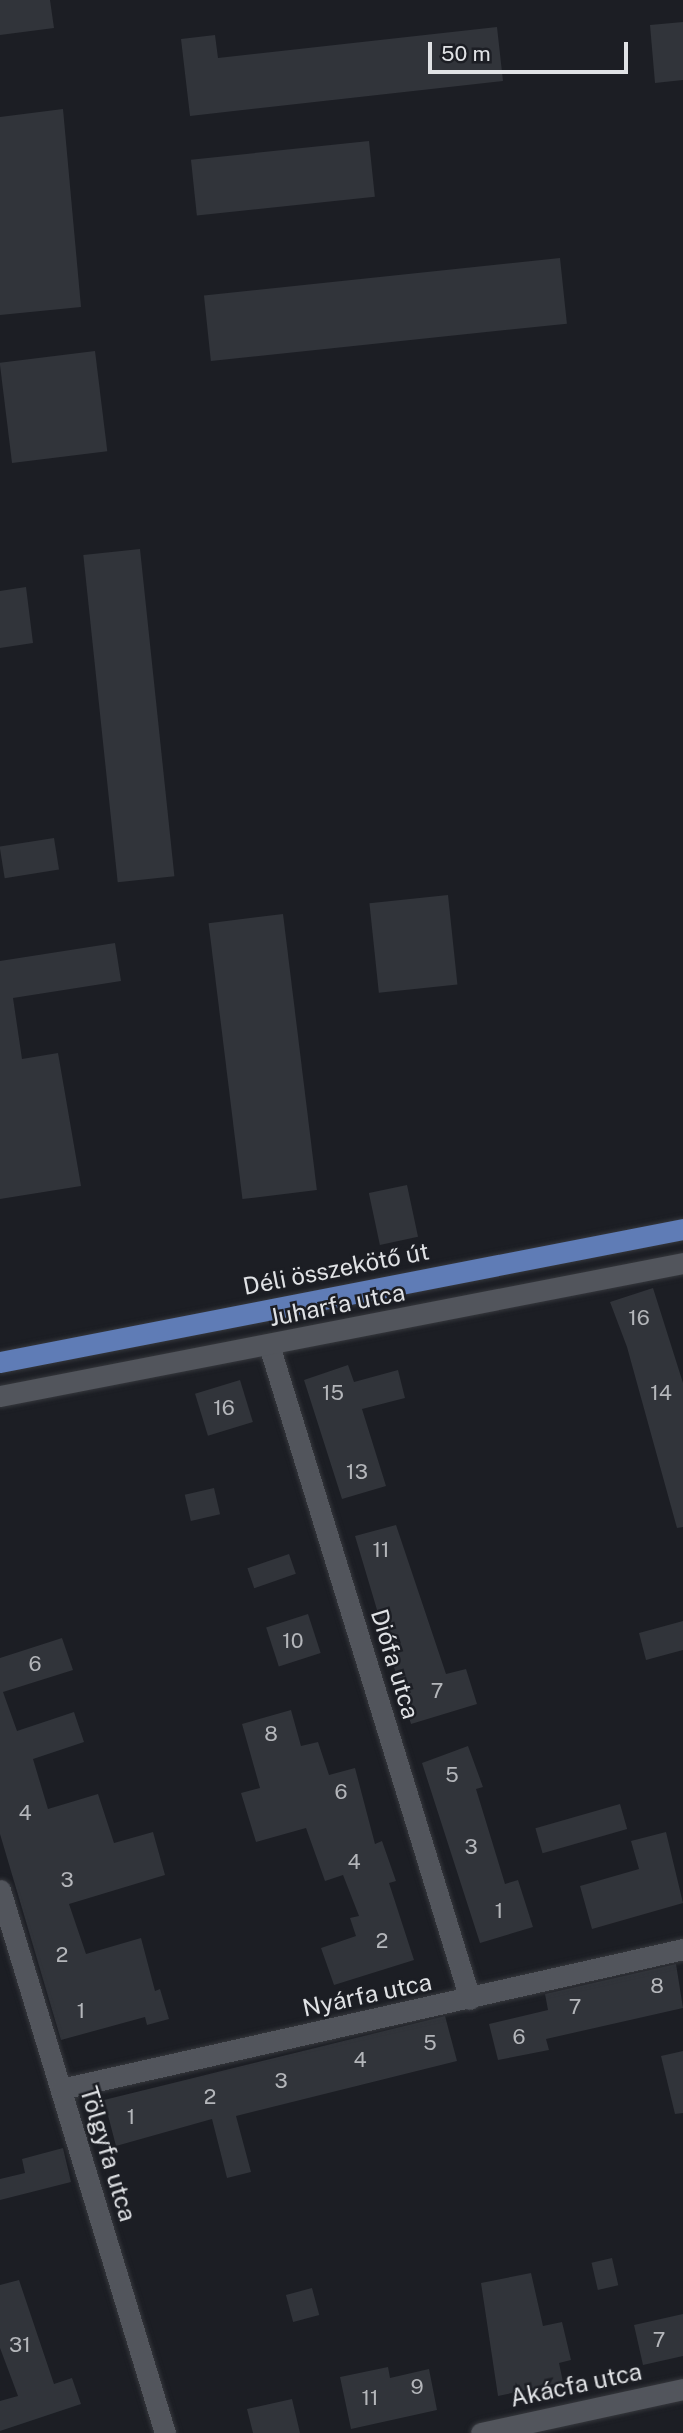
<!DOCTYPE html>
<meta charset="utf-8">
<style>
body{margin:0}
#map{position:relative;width:683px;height:2433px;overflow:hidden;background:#1c1e24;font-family:"Public Sans",sans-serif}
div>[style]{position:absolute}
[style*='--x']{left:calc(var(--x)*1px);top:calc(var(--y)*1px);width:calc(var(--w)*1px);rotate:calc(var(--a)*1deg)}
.building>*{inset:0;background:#31343a;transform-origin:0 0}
.roads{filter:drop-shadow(0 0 2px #36383d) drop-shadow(0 0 2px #36383d)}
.minor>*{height:21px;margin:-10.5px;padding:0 10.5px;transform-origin:10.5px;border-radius:10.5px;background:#52555c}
.major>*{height:21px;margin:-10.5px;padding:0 10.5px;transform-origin:10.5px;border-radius:10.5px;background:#5f7cb6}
span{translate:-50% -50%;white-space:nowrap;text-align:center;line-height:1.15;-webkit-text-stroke:5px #1c1e24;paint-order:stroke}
.number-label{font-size:21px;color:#b4b6ba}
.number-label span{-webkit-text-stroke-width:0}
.street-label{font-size:24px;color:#e0e2e5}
.scale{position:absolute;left:428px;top:42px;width:200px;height:32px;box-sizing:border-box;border:4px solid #e0e2e5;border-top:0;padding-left:9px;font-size:21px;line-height:24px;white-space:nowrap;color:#e0e2e5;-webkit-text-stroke:5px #1c1e24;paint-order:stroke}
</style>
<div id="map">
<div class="building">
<i style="clip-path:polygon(0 0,50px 0,54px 28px,0 35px)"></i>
<i style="clip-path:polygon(683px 22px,683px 80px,655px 83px,650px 25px)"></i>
<i style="clip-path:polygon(497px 27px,503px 81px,190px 116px,181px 39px,215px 35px,218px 58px)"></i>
<i style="clip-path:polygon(63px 109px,81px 307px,0 315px,0 117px)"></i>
<i style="left:369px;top:141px;width:56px;height:179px;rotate:84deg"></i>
<i style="left:560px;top:258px;width:66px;height:358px;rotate:84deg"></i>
<i style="left:95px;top:351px;width:101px;height:96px;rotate:83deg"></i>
<i style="left:140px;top:549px;width:329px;height:57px;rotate:84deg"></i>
<i style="clip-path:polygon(26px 587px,33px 643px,0 648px,0 591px)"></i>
<i style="left:54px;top:838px;width:32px;height:55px;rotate:81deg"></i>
<i style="left:448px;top:895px;width:90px;height:79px;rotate:84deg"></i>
<i style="left:283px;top:914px;width:278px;height:75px;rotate:83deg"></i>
<i style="clip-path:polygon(115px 943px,121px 981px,13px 998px,22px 1059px,58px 1053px,81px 1186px,0 1199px,0 961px)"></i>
<i style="left:407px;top:1185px;width:53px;height:39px;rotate:78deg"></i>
<i style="clip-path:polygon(653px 1288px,683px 1383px,683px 1527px,677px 1528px,627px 1347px,610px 1302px)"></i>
<i style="clip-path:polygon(348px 1365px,354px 1382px,398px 1370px,405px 1398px,362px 1409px,386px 1486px,342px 1499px,304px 1380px)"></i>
<i style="left:240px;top:1380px;width:44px;height:47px;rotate:73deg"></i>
<i style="left:214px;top:1488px;width:27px;height:30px;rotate:77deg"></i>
<i style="clip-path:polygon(396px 1525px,446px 1674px,466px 1669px,477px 1704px,411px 1724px,355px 1536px)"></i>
<i style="left:289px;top:1554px;width:21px;height:44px;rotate:71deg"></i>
<i style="left:308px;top:1614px;width:41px;height:44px;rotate:72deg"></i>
<i style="clip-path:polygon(683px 1621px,683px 1650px,646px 1660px,639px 1633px)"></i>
<i style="clip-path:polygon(62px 1638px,73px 1670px,3px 1692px,17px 1731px,74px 1712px,84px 1742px,33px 1759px,48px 1809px,98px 1794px,114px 1843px,153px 1832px,165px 1875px,69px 1904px,86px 1954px,141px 1938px,155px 1991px,160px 1989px,169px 2019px,147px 2025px,145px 2017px,61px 2040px,0 1834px,0 1658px)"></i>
<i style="clip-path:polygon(291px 1710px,301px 1746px,318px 1742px,329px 1775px,355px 1768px,375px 1844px,382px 1841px,396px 1881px,389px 1883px,414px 1960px,334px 1985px,321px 1948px,356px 1936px,350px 1918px,359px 1916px,343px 1875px,325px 1881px,306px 1828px,256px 1842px,241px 1793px,260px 1788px,242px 1724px)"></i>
<i style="clip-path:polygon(468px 1746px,483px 1787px,476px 1789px,505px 1884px,518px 1880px,533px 1927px,480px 1943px,422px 1763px)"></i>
<i style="left:620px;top:1804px;width:26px;height:88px;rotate:74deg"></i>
<i style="clip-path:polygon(666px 1832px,683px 1903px,592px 1929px,580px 1886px,639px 1869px,631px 1841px)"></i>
<i style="clip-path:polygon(676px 1964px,683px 2008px,546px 2039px,549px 2050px,498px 2060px,489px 2024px,548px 2010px,545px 1994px)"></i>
<i style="clip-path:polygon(445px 2016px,457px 2061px,236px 2116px,251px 2172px,227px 2178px,212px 2119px,116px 2146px,104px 2100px)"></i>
<i style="clip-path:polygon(683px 2051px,683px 2113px,675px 2114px,661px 2056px)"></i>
<i style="clip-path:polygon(63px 2148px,71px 2182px,0 2200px,0 2179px,25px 2173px,22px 2159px)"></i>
<i style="left:612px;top:2258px;width:28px;height:21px;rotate:77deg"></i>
<i style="clip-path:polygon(531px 2273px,543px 2326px,562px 2322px,571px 2360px,559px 2363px,563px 2382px,498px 2396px,481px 2283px)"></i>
<i style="clip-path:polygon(19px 2280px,54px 2384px,72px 2378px,81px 2404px,0 2431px,0 2401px,18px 2396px,0 2348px,0 2285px)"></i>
<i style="left:312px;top:2288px;width:28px;height:27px;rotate:75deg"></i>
<i style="clip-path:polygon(683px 2314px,683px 2356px,643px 2365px,634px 2325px)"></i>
<i style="clip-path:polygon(388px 2367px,390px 2378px,429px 2369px,437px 2410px,351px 2429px,340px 2377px)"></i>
<i style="clip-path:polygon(292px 2399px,300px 2433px,253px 2433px,247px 2409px)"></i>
</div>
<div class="roads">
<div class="minor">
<i style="--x:269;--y:1345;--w:684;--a:72.92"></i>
<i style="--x:0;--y:1396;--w:696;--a:-11.02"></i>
<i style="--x:0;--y:1890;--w:568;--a:73.1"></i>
<i style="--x:61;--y:2089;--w:638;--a:-12.68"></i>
<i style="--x:481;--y:2433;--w:207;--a:-12.3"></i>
</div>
<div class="major">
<i style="--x:0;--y:1362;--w:696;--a:-11.02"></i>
</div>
</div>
<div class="number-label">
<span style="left:639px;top:1318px">16</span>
<span style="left:333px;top:1393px">15</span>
<span style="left:661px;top:1393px">14</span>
<span style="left:224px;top:1408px">16</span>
<span style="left:357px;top:1472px">13</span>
<span style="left:381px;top:1550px">11</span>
<span style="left:293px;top:1641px">10</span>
<span style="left:35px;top:1664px">6</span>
<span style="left:437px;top:1691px">7</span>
<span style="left:271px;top:1734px">8</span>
<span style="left:452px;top:1775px">5</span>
<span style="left:341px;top:1792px">6</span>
<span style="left:25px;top:1813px">4</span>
<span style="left:471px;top:1847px">3</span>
<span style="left:354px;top:1862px">4</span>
<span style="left:67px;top:1880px">3</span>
<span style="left:499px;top:1911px">1</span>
<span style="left:382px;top:1941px">2</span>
<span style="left:62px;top:1955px">2</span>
<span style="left:657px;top:1986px">8</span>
<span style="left:575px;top:2007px">7</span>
<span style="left:81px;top:2011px">1</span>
<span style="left:519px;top:2037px">6</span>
<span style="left:430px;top:2043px">5</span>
<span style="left:360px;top:2060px">4</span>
<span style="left:281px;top:2081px">3</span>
<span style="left:210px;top:2097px">2</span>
<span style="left:131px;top:2117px">1</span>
<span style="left:659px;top:2340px">7</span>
<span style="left:20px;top:2345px">31</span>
<span style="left:417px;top:2387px">9</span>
<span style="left:370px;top:2398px">11</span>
</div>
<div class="street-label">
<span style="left:336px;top:1269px;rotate:-11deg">Déli összekötő út</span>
<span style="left:337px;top:1305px;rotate:-11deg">Juharfa utca</span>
<span style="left:395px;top:1664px;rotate:73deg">Diófa utca</span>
<span style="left:367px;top:1995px;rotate:-12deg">Nyárfa utca</span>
<span style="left:108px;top:2154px;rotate:73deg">Tölgyfa utca</span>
<span style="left:576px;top:2385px;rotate:-12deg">Akácfa utca</span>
</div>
<div class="scale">50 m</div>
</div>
